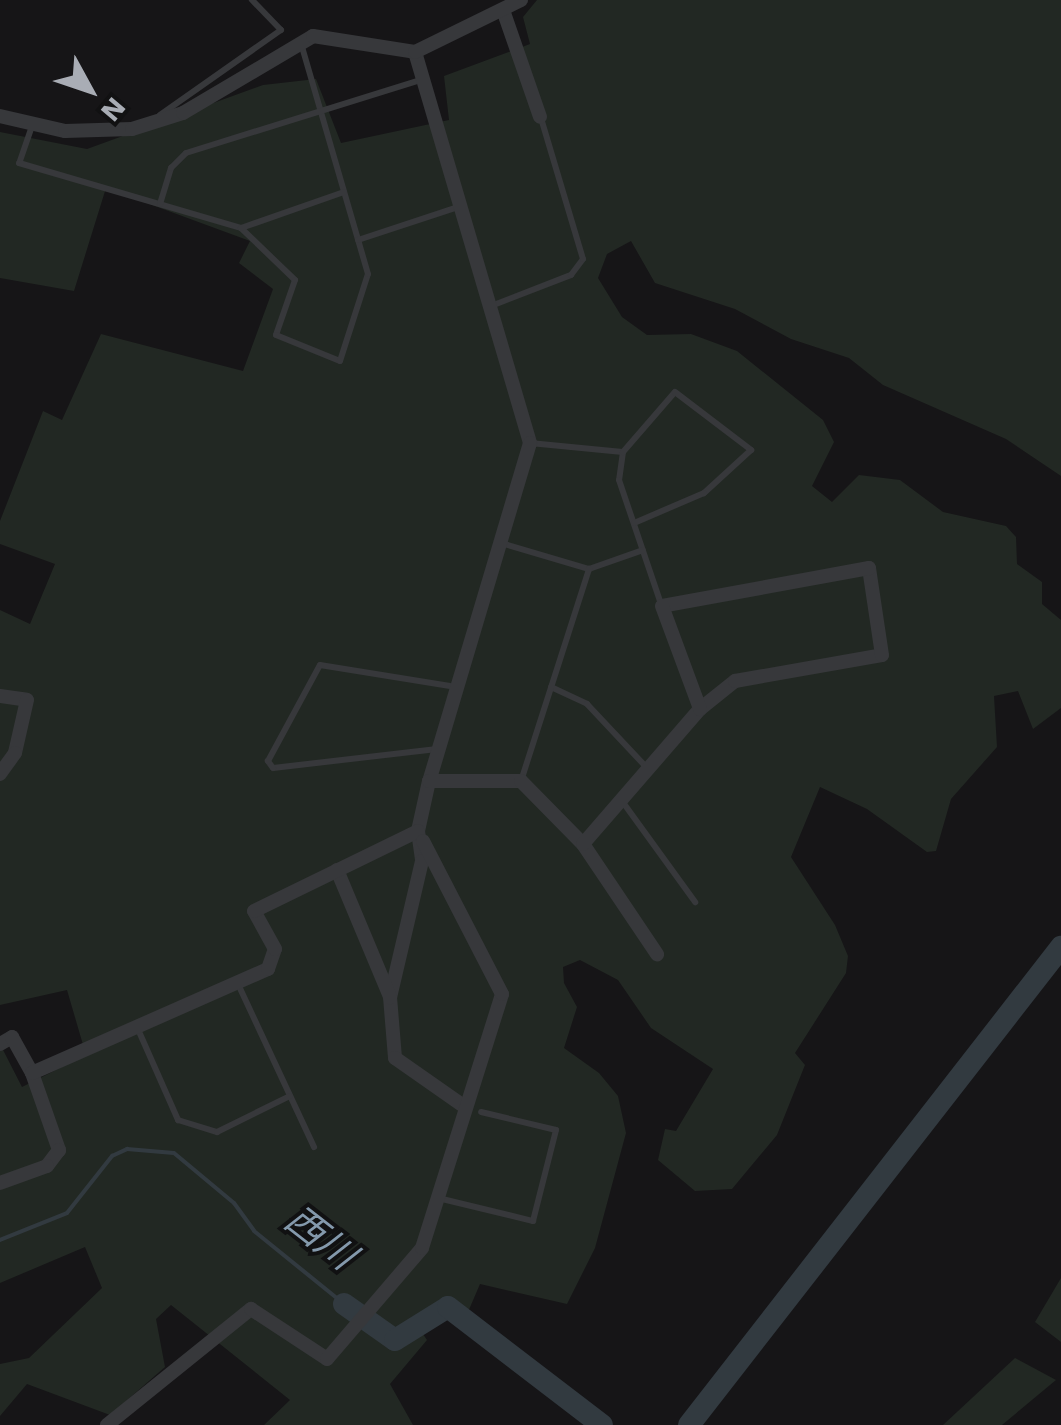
<!DOCTYPE html>
<meta charset="utf-8">
<style>
body{margin:0}
#map{position:relative;width:1061px;height:1425px;overflow:hidden;background:#161517;font-family:"Work Sans","Noto Sans JP",sans-serif}
div>[style]{position:absolute}
[style*='--x']{left:calc(var(--x)*1px);top:calc(var(--y)*1px);width:calc(var(--w)*1px);rotate:calc(var(--a)*1deg)}
.green>*{inset:0;background:#222823}
.stream>*{height:4px;margin:-2px;padding:0 2px;transform-origin:2px;border-radius:2px;background:#323a40}
.river>*{height:22px;margin:-11px;padding:0 11px;transform-origin:11px;border-radius:11px;background:#323a40}
.service>*{height:6px;margin:-3px;padding:0 3px;transform-origin:3px;border-radius:3px;background:#37383b}
.minor>*{height:14px;margin:-7px;padding:0 7px;transform-origin:7px;border-radius:7px;background:#37383b}
span{translate:-50% -50%;white-space:nowrap;text-align:center;line-height:1.15;-webkit-text-stroke:8px #111112;paint-order:stroke}
.water-label{font-size:38px;color:#8499ac;font-style:italic}
.north{position:absolute;left:40px;top:40px;width:100px;height:100px;-webkit-text-stroke:8px #111112;paint-order:stroke;rotate:130deg;font-size:28px;font-weight:700;line-height:40px;text-align:center;color:#a9adb5}
.north::after{content:'';display:block;margin:auto;width:35px;height:45px;background:#a9adb5;clip-path:polygon(50% 0,100% 100%,50% 72%,0 100%)}
</style>
<div id="map">
<div class="green">
<i style="clip-path:polygon(537px 0,1061px 0,1061px 476px,1006px 439px,883px 385px,849px 358px,791px 339px,735px 309px,655px 283px,631px 241px,607px 254px,598px 278px,622px 317px,647px 335px,691px 334px,737px 351px,823px 420px,834px 442px,812px 486px,832px 502px,859px 475px,900px 480px,943px 512px,1006px 526px,1016px 537px,1017px 564px,1042px 582px,1042px 604px,1061px 620px,1061px 708px,1033px 729px,1018px 691px,994px 696px,997px 747px,951px 799px,936px 851px,927px 852px,867px 809px,820px 787px,791px 857px,835px 925px,848px 956px,846px 973px,795px 1053px,805px 1065px,777px 1135px,732px 1189px,695px 1191px,658px 1160px,665px 1129px,676px 1131px,713px 1069px,651px 1028px,618px 980px,580px 960px,563px 967px,564px 983px,577px 1007px,564px 1048px,599px 1073px,618px 1096px,626px 1133px,595px 1248px,567px 1304px,480px 1284px,462px 1326px,446px 1313px,421px 1331px,427px 1340px,390px 1384px,413px 1425px,264px 1425px,290px 1400px,171px 1305px,156px 1319px,165px 1367px,110px 1415px,27px 1384px,0 1416px,0 1364px,29px 1358px,102px 1288px,85px 1247px,0 1283px,0 1044px,22px 1087px,86px 1055px,67px 990px,0 1005px,0 610px,30px 624px,55px 564px,0 544px,0 521px,43px 411px,62px 420px,101px 334px,243px 371px,273px 289px,239px 263px,250px 241px,106px 188px,74px 291px,0 278px,0 132px,87px 149px,263px 85px,316px 79px,341px 143px,449px 120px,444px 76px,530px 44px,523px 17px)"></i>
<i style="clip-path:polygon(1061px 1278px,1061px 1342px,1035px 1322px)"></i>
<i style="clip-path:polygon(1015px 1358px,1056px 1380px,1002px 1425px,943px 1425px)"></i>
</div>
<div class="stream">
<i style="--x:0;--y:1240;--w:72;--a:-21.9"></i>
<i style="--x:67;--y:1213;--w:73;--a:-51.7"></i>
<i style="--x:112;--y:1156;--w:17;--a:-25"></i>
<i style="--x:127;--y:1149;--w:47;--a:4.9"></i>
<i style="--x:174;--y:1153;--w:78;--a:39.8"></i>
<i style="--x:234;--y:1203;--w:34;--a:54"></i>
<i style="--x:254;--y:1231;--w:116;--a:39"></i>
</div>
<div class="river">
<i style="--x:344;--y:1304;--w:62;--a:35.2"></i>
<i style="--x:395;--y:1340;--w:62;--a:-31.9"></i>
<i style="--x:448;--y:1307;--w:194;--a:37.5"></i>
<i style="--x:689;--y:1425;--w:606;--a:-52.11"></i>
</div>
<div class="service">
<i style="--x:160;--y:115;--w:148;--a:-35.1"></i>
<i style="--x:281;--y:30;--w:42;--a:-134"></i>
<i style="--x:32;--y:126;--w:39;--a:109"></i>
<i style="--x:19;--y:163;--w:231;--a:16.3"></i>
<i style="--x:241;--y:228;--w:75;--a:43.9"></i>
<i style="--x:295;--y:280;--w:58;--a:109.1"></i>
<i style="--x:276;--y:335;--w:69;--a:22.1"></i>
<i style="--x:340;--y:361;--w:91;--a:-72.2"></i>
<i style="--x:368;--y:274;--w:240;--a:-106.2"></i>
<i style="--x:160;--y:204;--w:38;--a:-73"></i>
<i style="--x:171;--y:168;--w:21;--a:-45"></i>
<i style="--x:186;--y:153;--w:246;--a:-17.3"></i>
<i style="--x:241;--y:228;--w:109;--a:-19.3"></i>
<i style="--x:358;--y:240;--w:105;--a:-18.3"></i>
<i style="--x:491;--y:306;--w:86;--a:-21.2"></i>
<i style="--x:571;--y:275;--w:20;--a:-53"></i>
<i style="--x:583;--y:259;--w:147;--a:-106.6"></i>
<i style="--x:530;--y:443;--w:93;--a:5.5"></i>
<i style="--x:623;--y:452;--w:28;--a:98"></i>
<i style="--x:619;--y:480;--w:131;--a:71.3"></i>
<i style="--x:623;--y:452;--w:79;--a:-49.1"></i>
<i style="--x:675;--y:392;--w:96;--a:37.3"></i>
<i style="--x:751;--y:450;--w:64;--a:137.5"></i>
<i style="--x:704;--y:493;--w:76;--a:156.8"></i>
<i style="--x:501;--y:543;--w:92;--a:16.5"></i>
<i style="--x:589;--y:569;--w:57;--a:-19.4"></i>
<i style="--x:551;--y:687;--w:40;--a:25"></i>
<i style="--x:587;--y:704;--w:88;--a:46.8"></i>
<i style="--x:437;--y:749;--w:165;--a:173.4"></i>
<i style="--x:273;--y:768;--w:9;--a:-126"></i>
<i style="--x:268;--y:761;--w:109;--a:-61.6"></i>
<i style="--x:320;--y:665;--w:138;--a:9.2"></i>
<i style="--x:521;--y:781;--w:223;--a:-72.2"></i>
<i style="--x:622;--y:801;--w:125;--a:54.1"></i>
<i style="--x:238;--y:984;--w:180;--a:65"></i>
<i style="--x:137;--y:1027;--w:102;--a:66.2"></i>
<i style="--x:178;--y:1120;--w:41;--a:17.1"></i>
<i style="--x:217;--y:1132;--w:81;--a:-26.3"></i>
<i style="--x:438;--y:1198;--w:98;--a:13.6"></i>
<i style="--x:533;--y:1221;--w:94;--a:-75.8"></i>
<i style="--x:556;--y:1130;--w:77;--a:-166.5"></i>
</div>
<div class="minor">
<i style="--x:503;--y:10;--w:113;--a:70.9"></i>
<i style="--x:415;--y:52;--w:408;--a:73.6"></i>
<i style="--x:530;--y:443;--w:353;--a:106.6"></i>
<i style="--x:429;--y:781;--w:51;--a:102.4"></i>
<i style="--x:418;--y:831;--w:30;--a:82"></i>
<i style="--x:422;--y:861;--w:140;--a:103.2"></i>
<i style="--x:390;--y:997;--w:61;--a:85.3"></i>
<i style="--x:395;--y:1058;--w:85;--a:35"></i>
<i style="--x:0;--y:116;--w:67;--a:13"></i>
<i style="--x:65;--y:131;--w:67;--a:-1.7"></i>
<i style="--x:132;--y:129;--w:53;--a:-17.4"></i>
<i style="--x:183;--y:113;--w:151;--a:-30.6"></i>
<i style="--x:313;--y:36;--w:103;--a:8.9"></i>
<i style="--x:415;--y:52;--w:118;--a:-26.1"></i>
<i style="--x:0;--y:696;--w:27;--a:8"></i>
<i style="--x:27;--y:700;--w:54;--a:102.8"></i>
<i style="--x:15;--y:753;--w:26;--a:126"></i>
<i style="--x:429;--y:781;--w:92;--a:0"></i>
<i style="--x:521;--y:781;--w:88;--a:45.5"></i>
<i style="--x:583;--y:844;--w:133;--a:56.1"></i>
<i style="--x:583;--y:844;--w:179;--a:-49.1"></i>
<i style="--x:700;--y:709;--w:45;--a:-38.7"></i>
<i style="--x:735;--y:681;--w:149;--a:-10"></i>
<i style="--x:882;--y:655;--w:88;--a:-98.5"></i>
<i style="--x:869;--y:568;--w:210;--a:169.6"></i>
<i style="--x:662;--y:606;--w:110;--a:69.7"></i>
<i style="--x:337;--y:870;--w:138;--a:67.3"></i>
<i style="--x:0;--y:1044;--w:14;--a:-30"></i>
<i style="--x:12;--y:1037;--w:41;--a:60.9"></i>
<i style="--x:32;--y:1073;--w:82;--a:70.7"></i>
<i style="--x:59;--y:1150;--w:20;--a:127"></i>
<i style="--x:47;--y:1166;--w:50;--a:160.1"></i>
<i style="--x:32;--y:1073;--w:258;--a:-23.8"></i>
<i style="--x:268;--y:969;--w:21;--a:-71"></i>
<i style="--x:275;--y:949;--w:43;--a:-118.9"></i>
<i style="--x:254;--y:911;--w:182;--a:-26"></i>
<i style="--x:107;--y:1425;--w:185;--a:-38.9"></i>
<i style="--x:251;--y:1309;--w:91;--a:33.3"></i>
<i style="--x:327;--y:1359;--w:146;--a:-49.4"></i>
<i style="--x:422;--y:1248;--w:266;--a:-72.5"></i>
<i style="--x:502;--y:994;--w:172;--a:-117.3"></i>
</div>
<div class="water-label">
<span style="left:320px;top:1238px;rotate:38deg">西川</span>
</div>
<div class="north">N</div>
</div>
